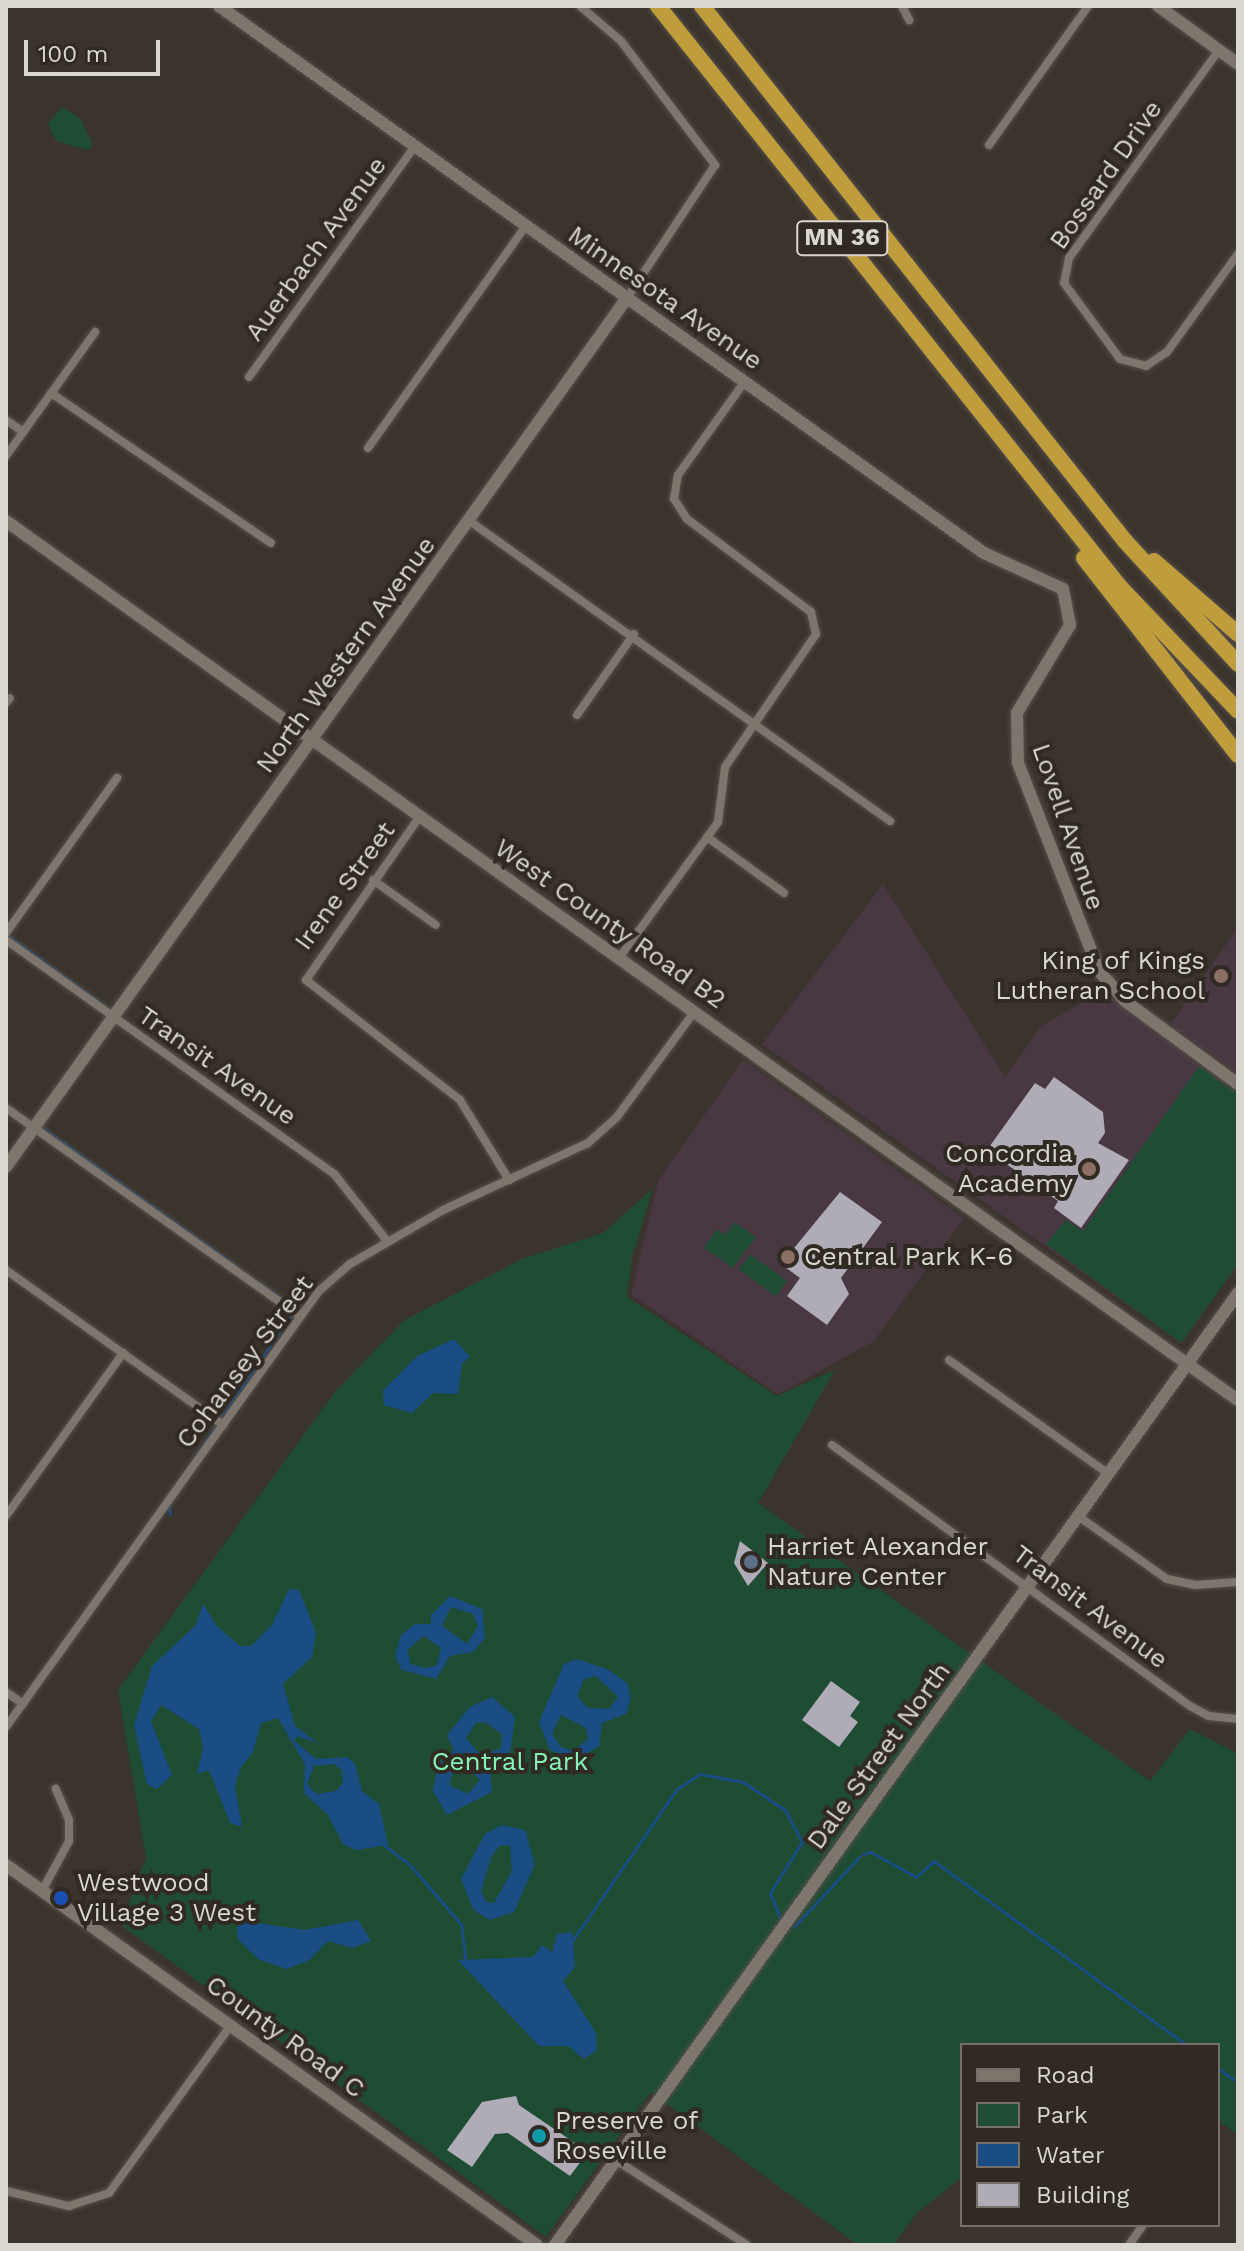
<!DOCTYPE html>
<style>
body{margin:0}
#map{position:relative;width:1244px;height:2251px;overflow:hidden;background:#3b342c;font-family:"Work Sans",sans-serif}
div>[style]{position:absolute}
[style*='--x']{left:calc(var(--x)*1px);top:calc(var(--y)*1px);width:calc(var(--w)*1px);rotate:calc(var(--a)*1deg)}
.education>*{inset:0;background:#493742}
.green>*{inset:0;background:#1e4d34;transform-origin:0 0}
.water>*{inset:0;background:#194d84}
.stream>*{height:3px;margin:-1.5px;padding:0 1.5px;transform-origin:1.5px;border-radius:1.5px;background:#194d84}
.building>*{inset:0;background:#afabb7}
.roads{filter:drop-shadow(0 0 2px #565049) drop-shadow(0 0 2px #565049)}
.street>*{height:8px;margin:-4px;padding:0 4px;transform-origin:4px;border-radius:4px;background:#7e766d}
.secondary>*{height:12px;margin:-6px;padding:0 6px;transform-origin:6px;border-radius:6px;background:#7e766d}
.highway>*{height:16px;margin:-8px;padding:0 8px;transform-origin:8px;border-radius:8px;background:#bf9c3c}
.dots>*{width:22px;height:22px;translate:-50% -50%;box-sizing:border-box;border:4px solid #312a22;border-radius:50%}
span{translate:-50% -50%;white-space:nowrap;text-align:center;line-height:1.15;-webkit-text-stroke:8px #312a22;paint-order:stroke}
.shield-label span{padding:2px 6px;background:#312a22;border:2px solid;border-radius:6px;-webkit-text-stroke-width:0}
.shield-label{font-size:24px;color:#dad6d0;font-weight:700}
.street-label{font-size:26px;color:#dad6d0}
.poi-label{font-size:26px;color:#dad6d0}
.right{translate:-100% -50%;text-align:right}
.left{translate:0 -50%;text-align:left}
.park-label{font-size:26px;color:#84f5b7}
.frame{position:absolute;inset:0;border:8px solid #dad6d0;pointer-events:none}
.legend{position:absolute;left:960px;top:2043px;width:260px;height:184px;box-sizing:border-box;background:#312a22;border:2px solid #756f68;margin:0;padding:10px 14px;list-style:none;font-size:24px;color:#dad6d0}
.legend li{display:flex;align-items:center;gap:16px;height:40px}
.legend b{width:40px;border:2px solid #756f68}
.scale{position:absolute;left:24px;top:40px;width:136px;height:36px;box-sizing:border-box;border:4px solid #dad6d0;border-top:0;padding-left:10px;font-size:24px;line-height:28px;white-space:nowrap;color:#dad6d0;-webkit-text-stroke:6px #312a22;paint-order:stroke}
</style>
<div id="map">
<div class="education">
<i style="clip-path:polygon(883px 884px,1005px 1077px,1041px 1026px,1102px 991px,1238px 1094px,1238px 1264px,1181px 1343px,762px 1044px)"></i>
<i style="clip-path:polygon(1238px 927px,1238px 1073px,1170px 1025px)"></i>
<i style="clip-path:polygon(743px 1060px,964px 1218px,873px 1342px,778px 1394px,631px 1295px,658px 1181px)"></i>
</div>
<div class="green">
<i style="clip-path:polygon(62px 107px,80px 118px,93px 145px,88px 150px,56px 141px,48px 124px)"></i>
<i style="clip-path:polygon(1199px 1066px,1238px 1094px,1238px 1264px,1181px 1343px,1046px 1244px,1066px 1220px,1083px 1231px)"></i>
<i style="clip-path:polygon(653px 1188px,632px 1257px,627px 1297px,777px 1396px,835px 1370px,758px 1503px,1150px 1781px,1190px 1729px,1238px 1754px,1238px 2135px,1218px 2120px,1218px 2045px,962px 2045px,962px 2177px,917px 2213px,893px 2245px,858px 2245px,651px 2092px,546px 2237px,121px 1925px,146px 1858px,118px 1690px,335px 1392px,403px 1321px,522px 1259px,603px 1233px)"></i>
<i style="clip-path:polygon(735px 1222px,756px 1237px,733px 1268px,704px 1248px,717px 1229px,725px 1235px)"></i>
<i style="left:750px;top:1254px;width:46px;height:19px;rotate:36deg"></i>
</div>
<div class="water">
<i style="clip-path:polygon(454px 1339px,470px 1357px,462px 1363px,458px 1394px,433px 1393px,412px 1413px,384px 1405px,383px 1391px,417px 1356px)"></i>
<i style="clip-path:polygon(evenodd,289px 1589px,299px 1590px,316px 1633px,312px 1657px,283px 1684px,295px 1726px,318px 1743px,297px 1736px,294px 1741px,316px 1759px,347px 1757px,355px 1764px,362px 1791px,379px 1804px,388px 1845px,356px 1850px,343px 1844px,327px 1814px,304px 1793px,305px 1764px,278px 1718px,261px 1723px,253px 1752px,241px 1767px,235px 1786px,242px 1827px,230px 1823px,209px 1770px,197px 1774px,203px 1747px,199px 1729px,161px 1705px,151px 1721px,172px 1775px,157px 1789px,147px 1784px,134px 1725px,152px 1666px,196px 1625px,203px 1604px,217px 1626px,240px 1646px,251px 1646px,272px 1625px,289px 1589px,334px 1764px,342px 1770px,343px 1783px,336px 1791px,317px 1794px,307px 1784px,314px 1766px,334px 1764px)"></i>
<i style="clip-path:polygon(evenodd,450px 1596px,482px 1609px,485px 1638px,473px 1652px,450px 1656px,436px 1679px,402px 1670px,395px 1656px,401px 1635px,415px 1624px,431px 1624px,431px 1615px,450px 1596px,451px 1607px,473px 1614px,478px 1626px,467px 1644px,442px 1626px,451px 1607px,450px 1596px,424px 1636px,441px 1648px,437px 1665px,426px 1668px,411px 1664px,407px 1650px,424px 1636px)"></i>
<i style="clip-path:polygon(evenodd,577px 1659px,609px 1670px,627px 1683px,631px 1697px,626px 1714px,602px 1723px,599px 1746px,576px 1760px,550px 1750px,539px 1722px,564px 1664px,577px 1659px,596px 1676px,618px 1697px,609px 1709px,588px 1708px,577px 1696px,584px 1679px,596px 1676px,577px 1659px,561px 1715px,586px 1728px,588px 1739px,574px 1751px,561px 1747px,552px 1734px,561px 1715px)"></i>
<i style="clip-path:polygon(evenodd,492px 1697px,515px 1717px,509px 1759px,490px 1767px,492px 1792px,447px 1815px,433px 1791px,438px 1765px,454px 1750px,447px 1735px,470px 1707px,492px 1697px,485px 1722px,502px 1734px,501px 1748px,481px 1756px,466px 1738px,476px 1723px,485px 1722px,492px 1697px,464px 1765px,480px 1780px,468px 1794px,449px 1785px,454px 1767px,464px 1765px)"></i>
<i style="clip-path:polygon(evenodd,502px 1825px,525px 1830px,535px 1864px,514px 1912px,489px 1920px,473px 1909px,461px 1879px,485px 1834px,502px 1825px,510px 1845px,512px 1871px,494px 1903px,486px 1902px,481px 1891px,491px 1857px,499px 1846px,510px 1845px)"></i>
<i style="clip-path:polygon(358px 1920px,371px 1941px,352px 1948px,328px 1941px,308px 1961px,286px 1969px,258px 1959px,238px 1939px,237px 1927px,248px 1922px,305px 1930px)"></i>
<i style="clip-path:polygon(572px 1932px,575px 1967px,563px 1981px,596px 2033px,597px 2050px,584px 2059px,568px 2046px,539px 2046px,458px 1960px,533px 1957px,542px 1945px,552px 1952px,557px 1934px)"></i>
</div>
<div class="stream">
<i style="--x:6;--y:934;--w:124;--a:36.1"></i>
<i style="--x:40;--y:1126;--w:241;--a:35.5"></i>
<i style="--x:258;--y:1282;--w:28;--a:35"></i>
<i style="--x:194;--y:1458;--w:175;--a:-55.9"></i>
<i style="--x:169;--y:1505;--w:9;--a:84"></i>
<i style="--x:385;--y:1846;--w:31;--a:37"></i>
<i style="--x:410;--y:1865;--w:78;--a:49.2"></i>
<i style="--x:461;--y:1924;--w:35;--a:83"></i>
<i style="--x:863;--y:1854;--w:8;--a:-14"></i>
<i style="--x:871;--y:1852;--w:51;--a:29.1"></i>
<i style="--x:916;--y:1877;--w:24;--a:-42"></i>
<i style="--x:934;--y:1861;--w:312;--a:36.1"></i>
<i style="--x:794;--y:1927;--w:96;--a:-47.1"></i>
<i style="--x:572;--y:1941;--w:185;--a:-55.4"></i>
<i style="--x:677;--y:1789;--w:27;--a:-33"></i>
<i style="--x:700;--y:1774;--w:44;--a:10.5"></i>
<i style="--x:743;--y:1782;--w:50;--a:33.7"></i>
<i style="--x:785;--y:1810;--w:36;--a:62"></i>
<i style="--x:802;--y:1842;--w:60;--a:122.1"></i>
<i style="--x:770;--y:1893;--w:27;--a:68"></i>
<i style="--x:1218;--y:2068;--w:19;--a:36"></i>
</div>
<div class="building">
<i style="clip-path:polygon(1054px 1077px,1103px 1112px,1105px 1133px,1098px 1143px,1129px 1160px,1081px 1228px,1054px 1208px,1058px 1201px,987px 1150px,1035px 1083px,1045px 1089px)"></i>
<i style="clip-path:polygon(840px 1192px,882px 1222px,841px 1278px,849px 1294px,827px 1325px,787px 1296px,800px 1278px,781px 1264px)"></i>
<i style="clip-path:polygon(740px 1541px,768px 1563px,748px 1586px,734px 1563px)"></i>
<i style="clip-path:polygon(831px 1681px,860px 1702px,850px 1716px,858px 1722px,839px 1747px,802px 1720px)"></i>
<i style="clip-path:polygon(516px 2096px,519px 2105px,588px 2152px,570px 2176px,508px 2133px,495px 2134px,472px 2167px,447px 2150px,482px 2102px)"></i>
</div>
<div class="roads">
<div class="street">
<i style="--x:580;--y:6;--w:54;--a:40.5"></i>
<i style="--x:621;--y:41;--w:156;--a:52.8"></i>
<i style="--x:715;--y:165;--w:159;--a:123.5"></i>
<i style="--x:902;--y:6;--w:16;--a:63"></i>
<i style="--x:1219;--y:50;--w:256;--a:125.8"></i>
<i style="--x:1069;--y:258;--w:25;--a:101"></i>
<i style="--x:1064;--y:283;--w:94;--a:53.6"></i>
<i style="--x:1120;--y:359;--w:27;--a:15"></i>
<i style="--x:1146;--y:366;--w:25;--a:-34"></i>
<i style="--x:1167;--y:352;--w:121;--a:-54.1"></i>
<i style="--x:989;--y:145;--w:171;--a:-54.5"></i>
<i style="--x:249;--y:377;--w:286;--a:-54.3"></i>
<i style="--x:51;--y:393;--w:266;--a:34.3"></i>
<i style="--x:6;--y:420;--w:21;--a:35"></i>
<i style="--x:368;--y:448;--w:272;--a:-54.6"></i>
<i style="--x:6;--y:456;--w:153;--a:-54.3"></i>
<i style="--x:471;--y:522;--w:515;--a:35.51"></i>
<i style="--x:6;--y:703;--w:6;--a:-51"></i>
<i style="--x:577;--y:715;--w:99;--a:-54.9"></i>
<i style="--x:420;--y:816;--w:200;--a:124.8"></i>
<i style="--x:306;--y:980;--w:195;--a:37.9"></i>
<i style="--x:460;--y:1100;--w:94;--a:58.5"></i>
<i style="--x:707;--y:837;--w:95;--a:36"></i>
<i style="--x:373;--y:880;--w:77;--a:35.5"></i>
<i style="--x:6;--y:933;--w:191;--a:-54.4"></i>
<i style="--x:6;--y:940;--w:404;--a:35.5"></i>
<i style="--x:335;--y:1175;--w:85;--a:51.7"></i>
<i style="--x:619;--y:958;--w:168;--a:-53.9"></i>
<i style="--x:718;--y:822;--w:55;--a:-82.7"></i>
<i style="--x:725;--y:767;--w:161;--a:-55.6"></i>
<i style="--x:816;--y:634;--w:23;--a:-103"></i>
<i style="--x:811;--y:612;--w:155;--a:-143.1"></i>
<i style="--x:687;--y:519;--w:24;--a:-123"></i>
<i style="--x:674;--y:499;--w:24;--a:-81"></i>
<i style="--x:678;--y:475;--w:115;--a:-54.5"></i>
<i style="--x:6;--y:1108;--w:360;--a:35.3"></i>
<i style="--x:6;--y:1270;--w:267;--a:35.5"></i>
<i style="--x:949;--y:1360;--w:196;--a:35.5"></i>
<i style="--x:832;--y:1445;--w:443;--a:36.1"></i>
<i style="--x:1190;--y:1706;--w:21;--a:28"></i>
<i style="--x:1209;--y:1716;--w:29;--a:6"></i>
<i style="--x:6;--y:1516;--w:201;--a:-54.3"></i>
<i style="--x:1078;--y:1516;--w:109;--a:35.3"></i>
<i style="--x:1167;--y:1579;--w:29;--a:12"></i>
<i style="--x:1195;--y:1585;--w:43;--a:-4"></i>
<i style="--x:6;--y:1692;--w:21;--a:35"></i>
<i style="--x:6;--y:1727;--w:537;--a:-54.33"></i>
<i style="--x:319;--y:1291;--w:41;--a:-41.1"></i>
<i style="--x:350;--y:1264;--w:108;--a:-30.1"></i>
<i style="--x:443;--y:1210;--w:160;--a:-24.8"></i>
<i style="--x:588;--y:1143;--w:39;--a:-42"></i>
<i style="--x:617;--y:1117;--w:132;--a:-53.7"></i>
<i style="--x:42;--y:1891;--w:57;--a:-61.6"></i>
<i style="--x:69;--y:1841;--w:21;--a:-90"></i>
<i style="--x:69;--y:1820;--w:34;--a:-113"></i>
<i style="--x:616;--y:2160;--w:156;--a:33"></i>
<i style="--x:6;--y:2191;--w:65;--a:13.4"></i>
<i style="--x:69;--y:2206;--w:42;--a:-18"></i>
<i style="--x:109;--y:2193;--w:208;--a:-54"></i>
<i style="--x:1129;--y:2245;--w:24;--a:-55"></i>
</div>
<div class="secondary">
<i style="--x:219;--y:6;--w:940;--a:35.57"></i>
<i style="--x:984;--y:553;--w:87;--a:24.5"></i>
<i style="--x:1063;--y:589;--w:37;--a:79"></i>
<i style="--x:1070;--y:625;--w:103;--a:121.1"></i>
<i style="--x:1017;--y:713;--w:50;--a:88.9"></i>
<i style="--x:1018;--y:763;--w:223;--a:68.7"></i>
<i style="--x:1099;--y:971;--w:40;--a:49"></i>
<i style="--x:1125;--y:1001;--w:140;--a:36.3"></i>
<i style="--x:1158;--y:6;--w:99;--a:35.9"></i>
<i style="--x:6;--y:521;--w:1513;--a:35.51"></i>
<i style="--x:6;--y:1167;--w:1068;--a:-54.45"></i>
<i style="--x:6;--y:1865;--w:653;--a:35.59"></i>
<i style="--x:555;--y:2245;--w:1172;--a:-54.34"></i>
</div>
<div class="highway">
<i style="--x:658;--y:6;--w:742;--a:51.51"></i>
<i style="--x:1120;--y:587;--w:171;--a:46.4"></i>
<i style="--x:702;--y:6;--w:682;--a:51.67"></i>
<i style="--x:1125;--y:541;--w:167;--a:47.4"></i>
<i style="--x:1084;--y:558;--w:250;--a:52"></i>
<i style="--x:1154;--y:561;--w:111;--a:41"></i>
</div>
</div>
<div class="dots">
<i style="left:1221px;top:976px;background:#8d6e63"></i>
<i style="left:1089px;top:1169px;background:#8d6e63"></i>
<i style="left:788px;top:1257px;background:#8d6e63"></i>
<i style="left:751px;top:1562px;background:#5c6f8a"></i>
<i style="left:61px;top:1898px;background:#1a4fb4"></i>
<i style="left:539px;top:2136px;background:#0f9aa8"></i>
</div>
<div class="shield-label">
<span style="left:842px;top:238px">MN 36</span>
</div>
<div class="street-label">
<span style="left:1106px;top:175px;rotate:-55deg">Bossard Drive</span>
<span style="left:316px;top:249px;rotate:-54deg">Auerbach Avenue</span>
<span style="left:665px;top:298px;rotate:35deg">Minnesota Avenue</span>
<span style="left:346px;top:655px;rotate:-54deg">North Western Avenue</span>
<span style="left:1068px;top:827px;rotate:71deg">Lovell Avenue</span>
<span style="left:345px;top:886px;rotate:-54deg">Irene Street</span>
<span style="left:610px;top:924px;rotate:35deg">West County Road B2</span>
<span style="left:217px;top:1066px;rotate:35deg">Transit Avenue</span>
<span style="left:245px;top:1362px;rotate:-53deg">Cohansey Street</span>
<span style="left:1090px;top:1607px;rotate:37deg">Transit Avenue</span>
<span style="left:879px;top:1756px;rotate:-54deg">Dale Street North</span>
<span style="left:285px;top:2037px;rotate:36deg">County Road C</span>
</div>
<div class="poi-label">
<span class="right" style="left:1205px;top:976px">King of Kings<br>Lutheran School</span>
<span class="right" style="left:1073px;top:1169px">Concordia<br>Academy</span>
<span class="left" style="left:804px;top:1257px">Central Park K-6</span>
<span class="left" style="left:767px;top:1562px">Harriet Alexander<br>Nature Center</span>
<span class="left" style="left:77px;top:1898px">Westwood<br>Village 3 West</span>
<span class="left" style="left:555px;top:2136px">Preserve of<br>Roseville</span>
</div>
<div class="park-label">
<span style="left:510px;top:1762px">Central Park</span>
</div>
<div class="frame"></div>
<ul class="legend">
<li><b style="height:10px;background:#7e766d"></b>Road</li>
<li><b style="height:22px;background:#1e4d34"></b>Park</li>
<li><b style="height:22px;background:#194d84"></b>Water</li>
<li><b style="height:22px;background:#afabb7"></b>Building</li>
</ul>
<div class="scale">100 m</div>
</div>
